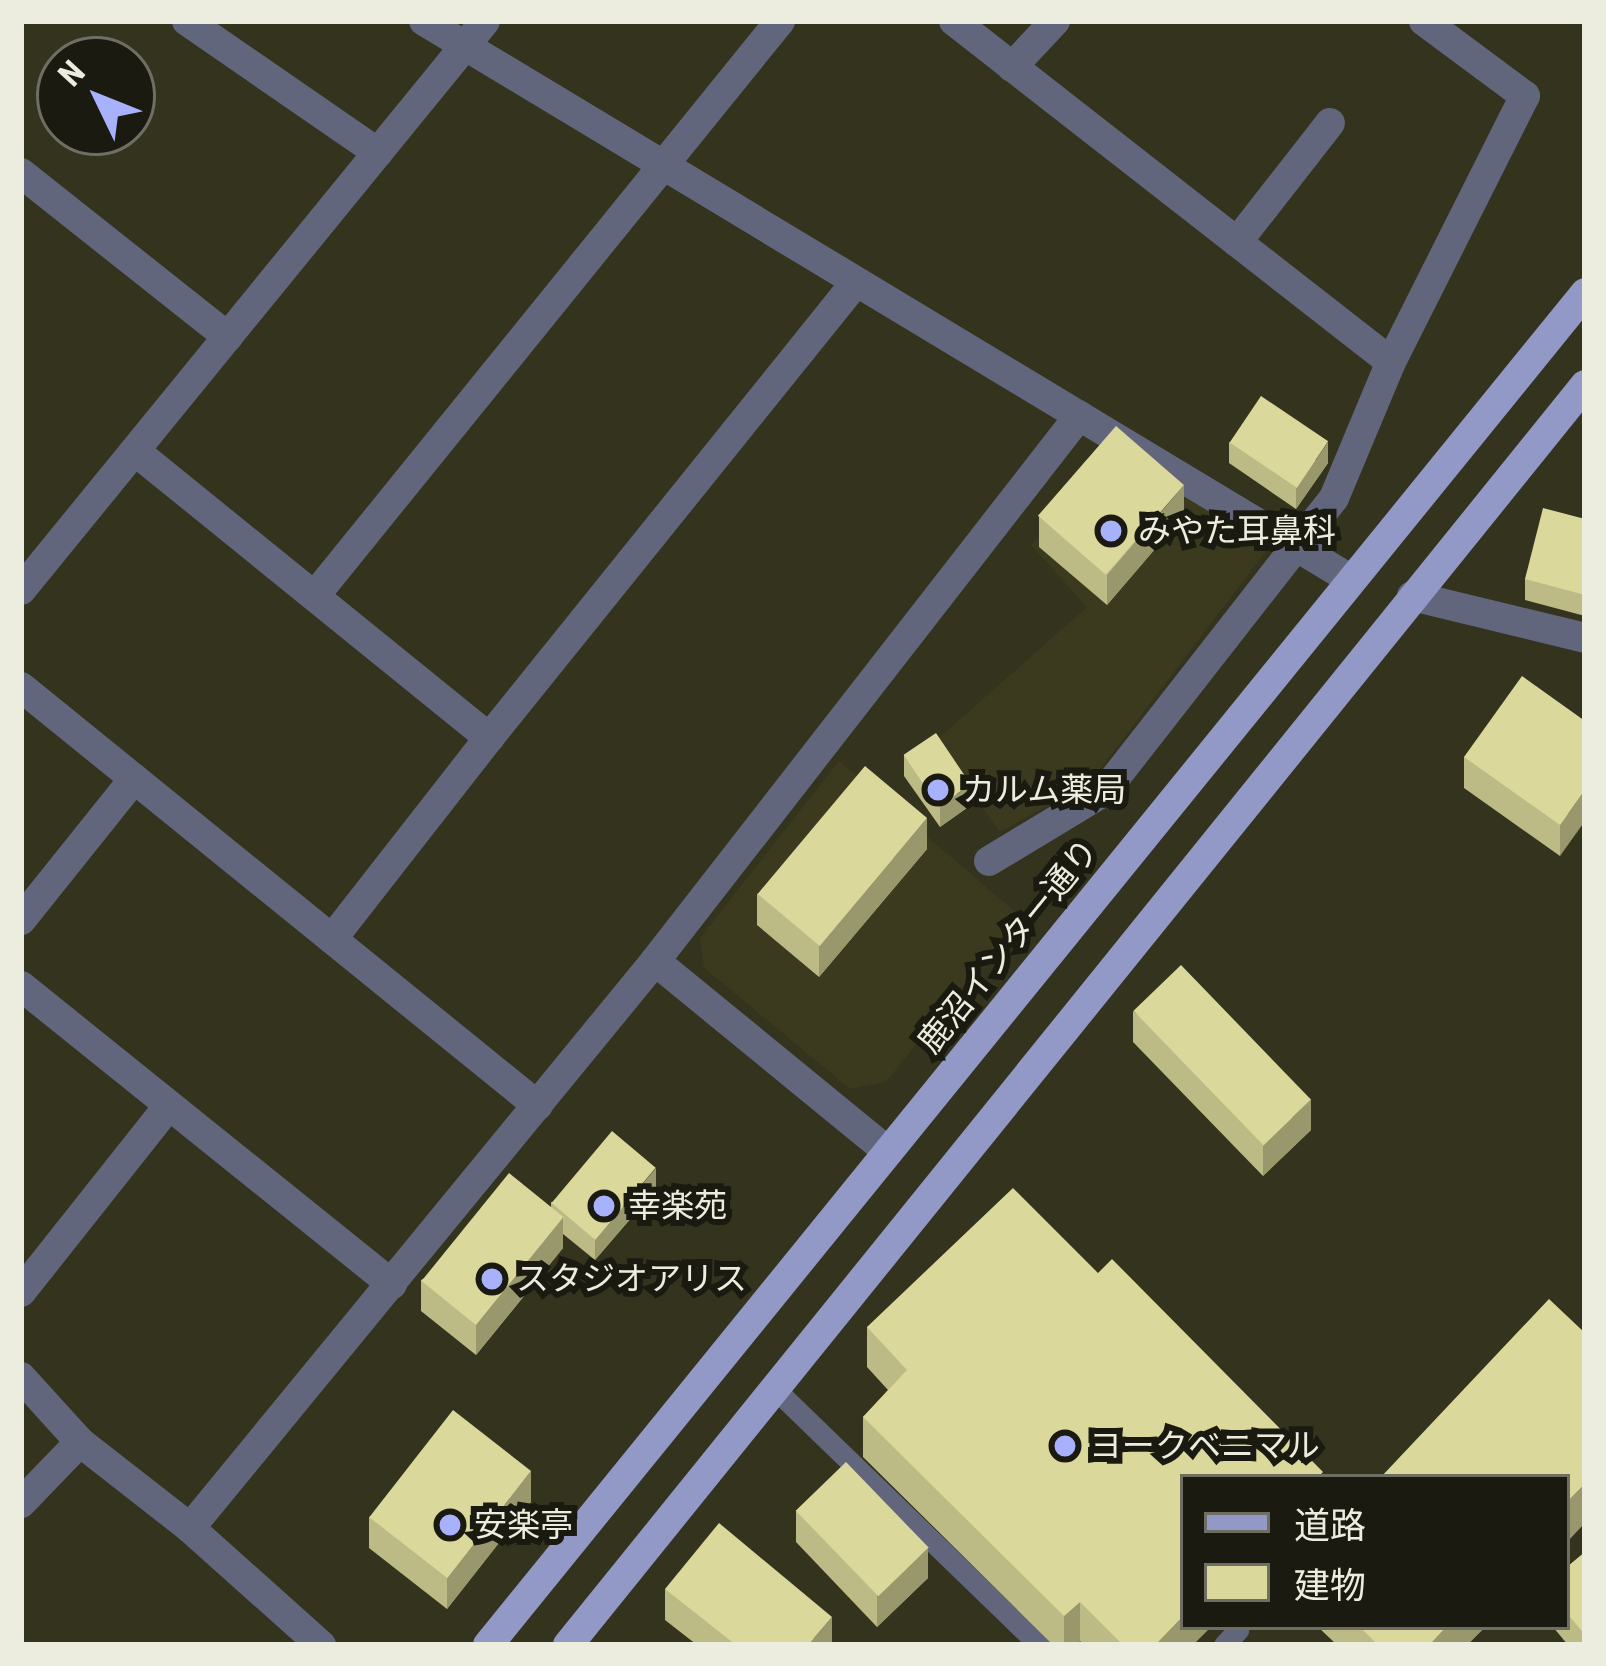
<!DOCTYPE html>
<meta charset="utf-8">
<style>
body{margin:0}
#map{position:relative;width:1606px;height:1666px;overflow:hidden;background:#33331e;font-family:"Roboto Condensed","Noto Sans JP",sans-serif}
div>[style]{position:absolute}
[style*='--x']{left:calc(var(--x)*1px);top:calc(var(--y)*1px);width:calc(var(--w)*1px);rotate:calc(var(--a)*1deg)}
.built>*{inset:0;background:#3b3a1e}
.lane>*{height:21px;margin:-10.5px;padding:0 10.5px;transform-origin:10.5px;border-radius:10.5px;background:#62667c}
.street>*{height:30px;margin:-15px;padding:0 15px;transform-origin:15px;border-radius:15px;background:#62667c}
.primary>*{height:30px;margin:-15px;padding:0 15px;transform-origin:15px;border-radius:15px;background:#9299c6}
.wall>*{inset:0;background:#bcba85}
.shaded-wall>*{inset:0;background:#99976c}
.building>*{inset:0;background:#dbd89b;transform-origin:0 0}
.dots>*{width:33px;height:33px;translate:-50% -50%;box-sizing:border-box;border:6px solid #1a1a11;border-radius:50%}
span{translate:-50% -50%;white-space:nowrap;text-align:center;line-height:1.15;-webkit-text-stroke:12px #1a1a11;paint-order:stroke}
.poi-label{font-size:33px;color:#ececdf}
.left{translate:0 -50%;text-align:left}
.street-label{font-size:33px;color:#ececdf}
.frame{position:absolute;inset:0;border:24px solid #ececdf;pointer-events:none}
.legend{position:absolute;left:1180px;top:1474px;width:390px;height:156px;box-sizing:border-box;background:#1a1a11;border:3px solid #6e6e63;margin:0;padding:15px 21px;list-style:none;font-size:36px;color:#ececdf}
.legend li{display:flex;align-items:center;gap:24px;height:60px}
.legend b{width:60px;border:3px solid #6e6e63}
.north{position:absolute;left:36px;top:36px;width:120px;height:120px;box-sizing:border-box;background:#1a1a11;border:3px solid #6e6e63;border-radius:50%;rotate:313deg;font-size:33px;font-weight:700;line-height:48px;text-align:center;color:#ececdf}
.north::after{content:'';display:block;margin:auto;width:42px;height:54px;background:#a7b1fc;clip-path:polygon(50% 0,100% 100%,50% 72%,0 100%)}
</style>
<div id="map">
<div class="built">
<i style="clip-path:polygon(1116px 447px,1273px 542px,1091px 781px,1000px 832px,934px 742px,1087px 607px,1031px 545px)"></i>
<i style="clip-path:polygon(839px 761px,1020px 916px,886px 1082px,850px 1089px,704px 968px,700px 938px)"></i>
</div>
<div class="lane">
<i style="--x:773;--y:1387;--w:371;--a:44.1"></i>
<i style="--x:1224;--y:1645;--w:21;--a:-47"></i>
</div>
<div class="street">
<i style="--x:187;--y:21;--w:232;--a:34.6"></i>
<i style="--x:424;--y:21;--w:1081;--a:31.07"></i>
<i style="--x:954;--y:21;--w:554;--a:37.97"></i>
<i style="--x:1012;--y:67;--w:63;--a:-46.9"></i>
<i style="--x:21;--y:173;--w:264;--a:38.4"></i>
<i style="--x:1237;--y:242;--w:151;--a:-52"></i>
<i style="--x:135;--y:451;--w:456;--a:39"></i>
<i style="--x:489;--y:738;--w:255;--a:128"></i>
<i style="--x:21;--y:590;--w:734;--a:-50.8"></i>
<i style="--x:317;--y:593;--w:736;--a:-51.01"></i>
<i style="--x:1412;--y:596;--w:178;--a:13.6"></i>
<i style="--x:21;--y:687;--w:665;--a:39.02"></i>
<i style="--x:489;--y:738;--w:585;--a:-51.17"></i>
<i style="--x:989;--y:861;--w:135;--a:-31.1"></i>
<i style="--x:1105;--y:791;--w:372;--a:-52"></i>
<i style="--x:1334;--y:498;--w:147;--a:-67.3"></i>
<i style="--x:1391;--y:362;--w:298;--a:-63.3"></i>
<i style="--x:1525;--y:96;--w:126;--a:-143.4"></i>
<i style="--x:21;--y:920;--w:181;--a:-51.3"></i>
<i style="--x:655;--y:961;--w:301;--a:39.3"></i>
<i style="--x:21;--y:986;--w:476;--a:38.8"></i>
<i style="--x:21;--y:1292;--w:238;--a:-51.6"></i>
<i style="--x:21;--y:1377;--w:88;--a:47.8"></i>
<i style="--x:80;--y:1442;--w:140;--a:38"></i>
<i style="--x:190;--y:1528;--w:176;--a:41.8"></i>
<i style="--x:21;--y:1503;--w:85;--a:-46"></i>
<i style="--x:190;--y:1528;--w:733;--a:-50.64"></i>
<i style="--x:655;--y:961;--w:691;--a:-52.12"></i>
</div>
<div class="primary">
<i style="--x:488;--y:1645;--w:1741;--a:-50.94"></i>
<i style="--x:568;--y:1645;--w:1619;--a:-51.09"></i>
</div>
<div class="wall">
<i style="clip-path:polygon(1229px 442px,1328px 463px,1296px 509px,1229px 463px)"></i>
<i style="clip-path:polygon(1184px 515px,1107px 605px,1039px 547px,1039px 517px)"></i>
<i style="clip-path:polygon(1585px 519px,1585px 616px,1525px 600px,1525px 579px)"></i>
<i style="clip-path:polygon(1585px 721px,1560px 856px,1464px 788px,1464px 757px)"></i>
<i style="clip-path:polygon(904px 755px,971px 805px,940px 827px,904px 776px)"></i>
<i style="clip-path:polygon(927px 849px,819px 977px,757px 925px,757px 894px)"></i>
<i style="clip-path:polygon(1133px 1011px,1311px 1130px,1263px 1176px,1133px 1042px)"></i>
<i style="clip-path:polygon(656px 1189px,595px 1260px,563px 1234px,563px 1248px,476px 1355px,421px 1311px,421px 1280px,551px 1207px,551px 1202px)"></i>
<i style="clip-path:polygon(1098px 1273px,1323px 1477px,1193px 1645px,1084px 1645px,1080px 1641px,1076px 1645px,1053px 1645px,863px 1457px,863px 1417px,888px 1390px,867px 1367px,867px 1327px)"></i>
<i style="clip-path:polygon(531px 1502px,447px 1609px,369px 1548px,369px 1517px)"></i>
<i style="clip-path:polygon(796px 1511px,928px 1578px,877px 1627px,796px 1542px)"></i>
<i style="clip-path:polygon(1585px 1552px,1585px 1645px,1568px 1645px,1553px 1627px,1567px 1627px,1567px 1567px)"></i>
<i style="clip-path:polygon(665px 1589px,832px 1645px,697px 1645px,665px 1620px)"></i>
<i style="clip-path:polygon(1318px 1627px,1485px 1627px,1467px 1645px,1337px 1645px)"></i>
</div>
<div class="shaded-wall">
<i style="clip-path:polygon(1328px 442px,1328px 463px,1296px 509px,1296px 489px)"></i>
<i style="clip-path:polygon(1184px 485px,1184px 515px,1107px 605px,1107px 575px)"></i>
<i style="clip-path:polygon(971px 784px,971px 805px,940px 827px,940px 806px)"></i>
<i style="clip-path:polygon(1585px 790px,1585px 821px,1560px 856px,1560px 825px)"></i>
<i style="clip-path:polygon(927px 818px,927px 849px,819px 977px,819px 946px)"></i>
<i style="clip-path:polygon(1311px 1099px,1311px 1130px,1263px 1176px,1263px 1146px)"></i>
<i style="clip-path:polygon(656px 1168px,656px 1189px,595px 1260px,595px 1240px)"></i>
<i style="clip-path:polygon(563px 1217px,563px 1248px,476px 1355px,476px 1324px)"></i>
<i style="clip-path:polygon(531px 1471px,531px 1502px,447px 1609px,447px 1578px)"></i>
<i style="clip-path:polygon(1585px 1484px,1585px 1523px,1567px 1542px,1567px 1502px)"></i>
<i style="clip-path:polygon(928px 1548px,928px 1578px,877px 1627px,877px 1596px)"></i>
<i style="clip-path:polygon(1080px 1602px,1080px 1641px,1076px 1645px,1064px 1645px,1064px 1616px)"></i>
<i style="clip-path:polygon(1183px 1616px,1183px 1627px,1211px 1627px,1193px 1645px,1155px 1645px)"></i>
<i style="clip-path:polygon(832px 1617px,832px 1645px,808px 1645px)"></i>
<i style="clip-path:polygon(1446px 1627px,1485px 1627px,1467px 1645px,1429px 1645px)"></i>
</div>
<div class="building">
<i style="left:1261px;top:396px;width:81px;height:56px;rotate:34deg"></i>
<i style="left:1116px;top:426px;width:90px;height:119px;rotate:41deg"></i>
<i style="clip-path:polygon(1543px 508px,1585px 519px,1585px 595px,1525px 579px)"></i>
<i style="clip-path:polygon(1522px 676px,1585px 721px,1585px 790px,1560px 825px,1464px 757px)"></i>
<i style="left:936px;top:733px;width:62px;height:39px;rotate:56deg"></i>
<i style="left:865px;top:766px;width:81px;height:167px;rotate:40deg"></i>
<i style="left:1181px;top:965px;width:187px;height:66px;rotate:46deg"></i>
<i style="left:612px;top:1131px;width:57px;height:94px;rotate:40deg"></i>
<i style="left:509px;top:1173px;width:70px;height:139px;rotate:39deg"></i>
<i style="clip-path:polygon(1013px 1188px,1098px 1273px,1112px 1259px,1323px 1472px,1318px 1477px,1183px 1477px,1183px 1616px,1155px 1645px,1123px 1645px,1080px 1602px,1064px 1616px,863px 1417px,907px 1370px,867px 1327px)"></i>
<i style="clip-path:polygon(1549px 1299px,1585px 1333px,1585px 1484px,1567px 1502px,1567px 1477px,1381px 1477px)"></i>
<i style="left:453px;top:1410px;width:99px;height:136px;rotate:38deg"></i>
<i style="left:846px;top:1462px;width:119px;height:70px;rotate:46deg"></i>
<i style="clip-path:polygon(719px 1523px,832px 1617px,808px 1645px,736px 1645px,665px 1589px)"></i>
<i style="clip-path:polygon(1585px 1552px,1585px 1635px,1567px 1613px,1567px 1567px)"></i>
<i style="clip-path:polygon(1360px 1627px,1446px 1627px,1429px 1645px,1378px 1645px)"></i>
</div>
<div class="dots">
<i style="left:1111px;top:531px;background:#a7b1fc"></i>
<i style="left:938px;top:790px;background:#a7b1fc"></i>
<i style="left:604px;top:1206px;background:#a7b1fc"></i>
<i style="left:492px;top:1279px;background:#a7b1fc"></i>
<i style="left:1065px;top:1446px;background:#a7b1fc"></i>
<i style="left:450px;top:1525px;background:#a7b1fc"></i>
</div>
<div class="poi-label">
<span class="left" style="left:1138px;top:531px">みやた耳鼻科</span>
<span class="left" style="left:962px;top:790px">カルム薬局</span>
<span class="left" style="left:628px;top:1206px">幸楽苑</span>
<span class="left" style="left:516px;top:1279px">スタジオアリス</span>
<span class="left" style="left:1089px;top:1446px">ヨークベニマル</span>
<span class="left" style="left:474px;top:1525px">安楽亭</span>
</div>
<div class="street-label">
<span style="left:1008px;top:946px;rotate:-51deg">鹿沼インター通り</span>
</div>
<div class="frame"></div>
<ul class="legend">
<li><b style="height:15px;background:#9299c6"></b>道路</li>
<li><b style="height:33px;background:#dbd89b"></b>建物</li>
</ul>
<div class="north">N</div>
</div>
